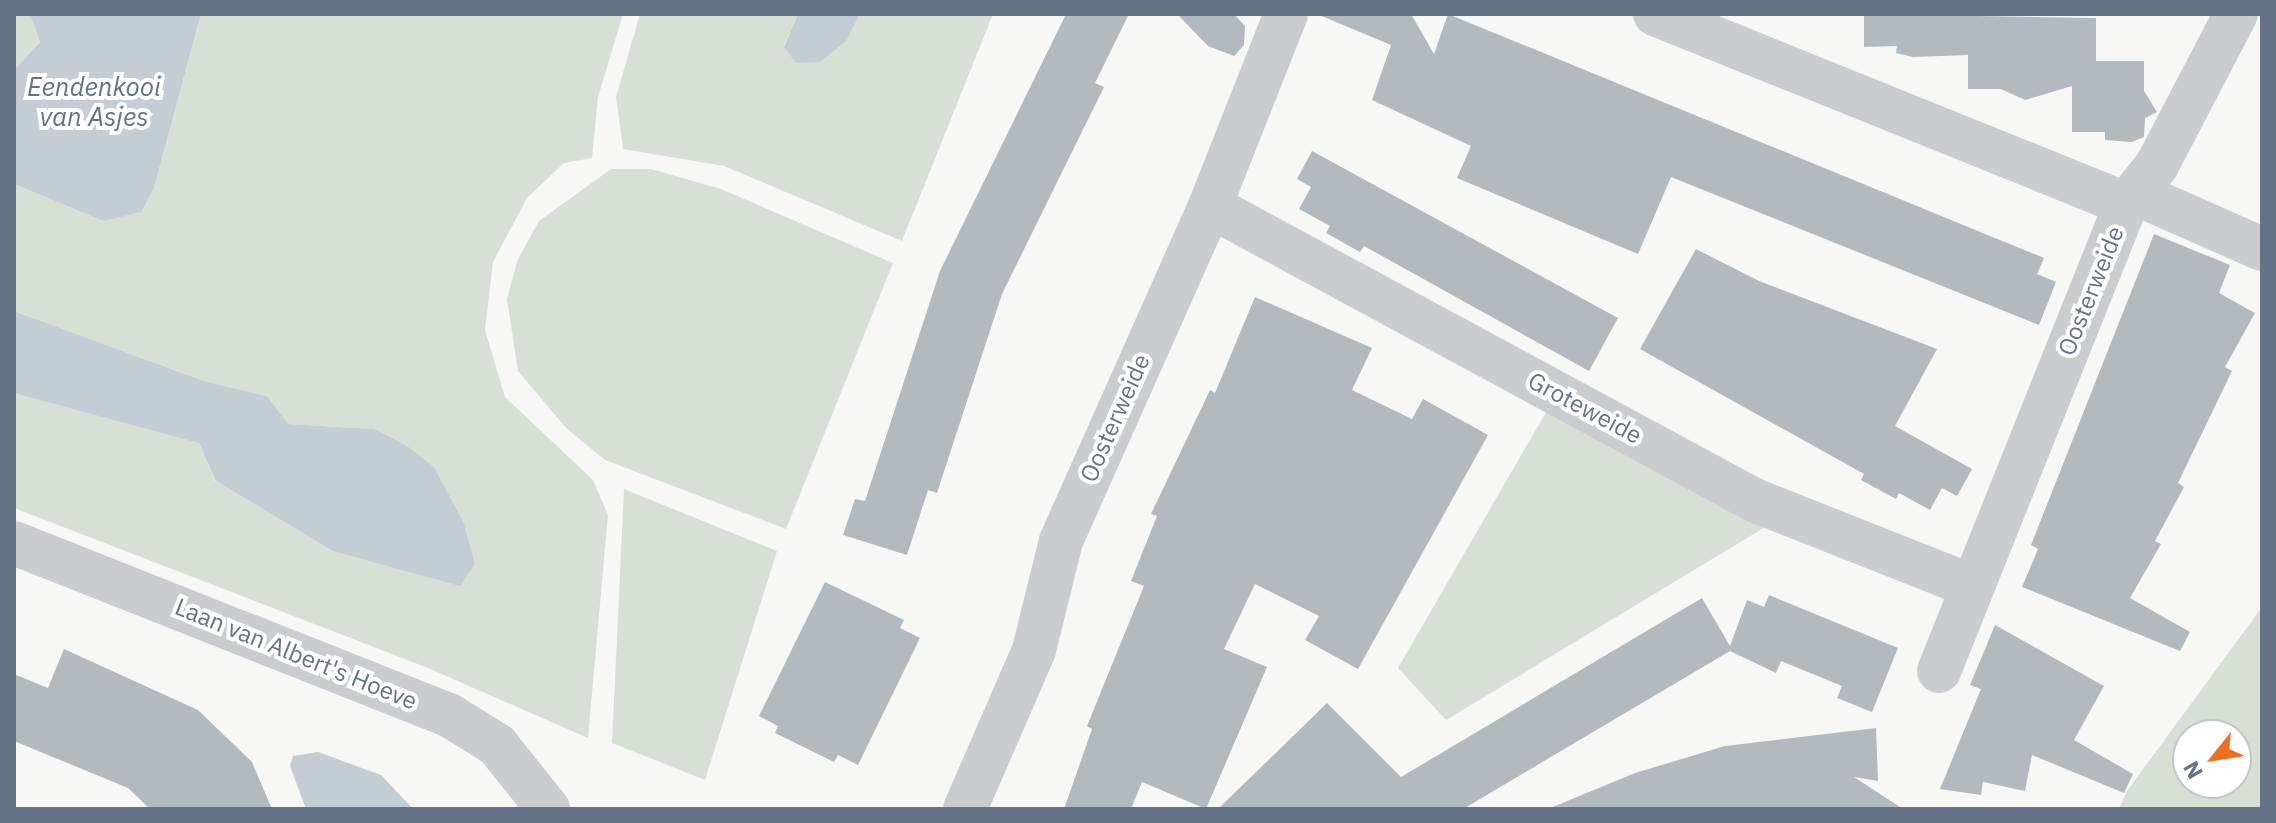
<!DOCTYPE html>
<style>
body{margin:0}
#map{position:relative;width:2276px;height:823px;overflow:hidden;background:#f7f8f5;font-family:"IBM Plex Sans",sans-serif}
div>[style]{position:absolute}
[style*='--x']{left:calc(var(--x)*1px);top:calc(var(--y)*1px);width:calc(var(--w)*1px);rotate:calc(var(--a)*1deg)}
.green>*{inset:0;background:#d8e0d5}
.water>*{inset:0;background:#c5cdd4}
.building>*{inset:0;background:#b2b9bf}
.minor>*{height:44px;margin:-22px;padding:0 22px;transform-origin:22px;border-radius:22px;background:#caccd0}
span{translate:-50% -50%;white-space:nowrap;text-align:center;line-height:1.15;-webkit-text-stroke:8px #fff;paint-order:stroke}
.street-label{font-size:24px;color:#657388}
.water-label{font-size:26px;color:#617483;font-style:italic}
.frame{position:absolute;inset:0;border:16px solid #657388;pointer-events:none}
.north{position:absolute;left:2172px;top:719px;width:80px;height:80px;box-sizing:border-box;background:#fff;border:2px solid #c1c7cf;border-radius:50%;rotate:240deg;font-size:22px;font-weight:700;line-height:32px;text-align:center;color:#657388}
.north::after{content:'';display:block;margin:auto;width:28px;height:36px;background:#ee701e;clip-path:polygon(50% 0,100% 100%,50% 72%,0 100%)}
</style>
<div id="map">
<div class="green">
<i style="clip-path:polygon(14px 14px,30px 14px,40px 42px,14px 70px)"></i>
<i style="clip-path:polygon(201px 14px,623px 14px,598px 97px,592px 158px,564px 163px,527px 198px,493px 262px,485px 330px,505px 397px,593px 480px,608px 515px,588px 738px,428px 668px,14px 508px,14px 393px,181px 434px,199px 443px,215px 481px,434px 467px,374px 429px,287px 424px,267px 396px,204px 381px,14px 311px,14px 184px,103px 221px,154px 188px)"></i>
<i style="clip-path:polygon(640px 14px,798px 14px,784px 46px,847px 40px,860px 14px,993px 14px,902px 241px,724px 166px,623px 149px,616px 97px)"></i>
<i style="clip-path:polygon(611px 169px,651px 169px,721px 189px,893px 263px,786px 529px,605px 460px,566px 428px,518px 371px,507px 299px,518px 259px,539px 221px)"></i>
<i style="clip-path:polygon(1549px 407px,1767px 526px,1446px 720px,1398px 668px)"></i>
<i style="clip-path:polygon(624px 489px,777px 551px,705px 780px,612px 743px)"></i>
<i style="clip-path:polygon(evenodd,2262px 607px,2261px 809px,2119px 809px,2127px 791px,2262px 607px,2188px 735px,2236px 735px,2236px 783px,2188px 783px,2188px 735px)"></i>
</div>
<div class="water">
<i style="clip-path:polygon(30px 14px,201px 14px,154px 188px,141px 212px,103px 221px,14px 184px,14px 70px,40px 42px)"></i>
<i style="clip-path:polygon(798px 14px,860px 14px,847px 40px,820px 62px,796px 63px,784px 47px)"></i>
<i style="clip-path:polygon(14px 311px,204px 381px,267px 396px,288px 424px,374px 429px,407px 446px,434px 467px,464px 524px,475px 564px,460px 586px,333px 551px,215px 480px,199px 443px,14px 393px)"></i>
<i style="clip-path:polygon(318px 752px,381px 775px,413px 809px,306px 809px,290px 766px,293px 756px)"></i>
</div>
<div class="building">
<i style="clip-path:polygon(1066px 14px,1129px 14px,1095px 83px,1104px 87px,1002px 294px,937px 493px,928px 490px,907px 555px,843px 535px,855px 499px,865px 501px,940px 271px)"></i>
<i style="clip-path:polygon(1177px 14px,1234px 14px,1245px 26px,1244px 45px,1234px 56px,1208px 46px)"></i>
<i style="clip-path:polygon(1317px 14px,1411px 14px,1434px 54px,1448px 14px,2044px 258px,2037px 274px,2056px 282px,2039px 325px,1671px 177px,1638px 254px,1457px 178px,1471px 146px,1372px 100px,1391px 45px)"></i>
<i style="clip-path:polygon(1864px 14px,2096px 18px,2096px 61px,2144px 61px,2144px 91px,2157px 112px,2145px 118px,2144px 137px,2132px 142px,2105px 140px,2105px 132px,2072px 132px,2072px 86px,2025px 100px,2001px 89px,1968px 89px,1968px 55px,1913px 57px,1896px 53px,1897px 46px,1864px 47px)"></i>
<i style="clip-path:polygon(1312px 151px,1618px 318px,1589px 371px,1364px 246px,1360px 252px,1326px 233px,1330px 226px,1299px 209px,1311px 187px,1297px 179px)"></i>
<i style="clip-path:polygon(2154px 234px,2230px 265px,2219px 293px,2255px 313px,2225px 367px,2232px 371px,2178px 483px,2184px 487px,2155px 541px,2161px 544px,2130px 598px,2190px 632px,2180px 651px,2022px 587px,2038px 549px,2031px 545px)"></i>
<i style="clip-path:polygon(1696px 249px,1759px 281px,1937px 349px,1895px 426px,1972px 469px,1957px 496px,1942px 488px,1930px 510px,1899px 493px,1896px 499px,1861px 480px,1864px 474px,1640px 349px)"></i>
<i style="clip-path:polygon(1255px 297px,1372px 348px,1352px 390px,1412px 419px,1423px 399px,1488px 435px,1358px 669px,1305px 640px,1319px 616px,1255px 584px,1224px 649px,1267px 667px,1206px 809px,1142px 782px,1131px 809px,1064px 809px,1092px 729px,1087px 726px,1144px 586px,1131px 581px,1157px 516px,1151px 514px,1210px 390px,1215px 393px)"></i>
<i style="clip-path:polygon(825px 582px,904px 620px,900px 628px,920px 638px,858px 765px,838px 755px,834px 762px,775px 733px,778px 726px,759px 716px)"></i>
<i style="clip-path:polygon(1769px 595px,1898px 648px,1872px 712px,1837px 698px,1842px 686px,1781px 661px,1776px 673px,1730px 651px,1463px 809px,1218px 809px,1327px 703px,1401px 777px,1702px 598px,1730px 646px,1747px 600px,1764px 607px)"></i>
<i style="clip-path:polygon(1995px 625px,2104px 686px,2074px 740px,2133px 774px,2124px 793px,2032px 755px,2025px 791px,1983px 782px,1981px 795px,1940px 789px,1981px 689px,1970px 685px)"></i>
<i style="clip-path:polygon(64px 649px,198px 710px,252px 762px,272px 809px,150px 809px,128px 788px,14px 741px,14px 674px,48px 688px)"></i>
<i style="clip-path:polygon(1876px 728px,1878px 781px,1854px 777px,1903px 809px,1548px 809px,1635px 773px,1725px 746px)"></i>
</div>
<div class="minor">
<i style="--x:1655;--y:14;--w:508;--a:21.97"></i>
<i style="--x:2126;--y:204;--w:503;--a:111.82"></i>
<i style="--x:2135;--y:193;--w:139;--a:23.8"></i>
<i style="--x:2126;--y:204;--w:50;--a:-51.5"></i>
<i style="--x:2157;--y:165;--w:170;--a:-62.4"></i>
<i style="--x:1210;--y:206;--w:618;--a:28.39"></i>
<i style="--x:1754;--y:500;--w:233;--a:21.6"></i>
<i style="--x:14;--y:543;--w:468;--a:21.6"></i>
<i style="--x:449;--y:715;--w:57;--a:32"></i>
<i style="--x:497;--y:745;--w:82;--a:51.4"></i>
<i style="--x:965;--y:809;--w:173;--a:-66.5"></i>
<i style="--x:1034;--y:650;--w:112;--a:-76.1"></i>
<i style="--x:1061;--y:541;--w:367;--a:-66"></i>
<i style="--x:1210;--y:206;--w:206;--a:-68.4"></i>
</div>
<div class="street-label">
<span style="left:2091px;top:291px;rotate:-68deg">Oosterweide</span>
<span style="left:1585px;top:408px;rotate:28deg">Groteweide</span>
<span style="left:1115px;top:418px;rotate:-66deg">Oosterweide</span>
<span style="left:296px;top:654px;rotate:22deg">Laan van Albert's Hoeve</span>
</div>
<div class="water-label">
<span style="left:94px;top:102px">Eendenkooi<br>van Asjes</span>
</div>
<div class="frame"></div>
<div class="north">N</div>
</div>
